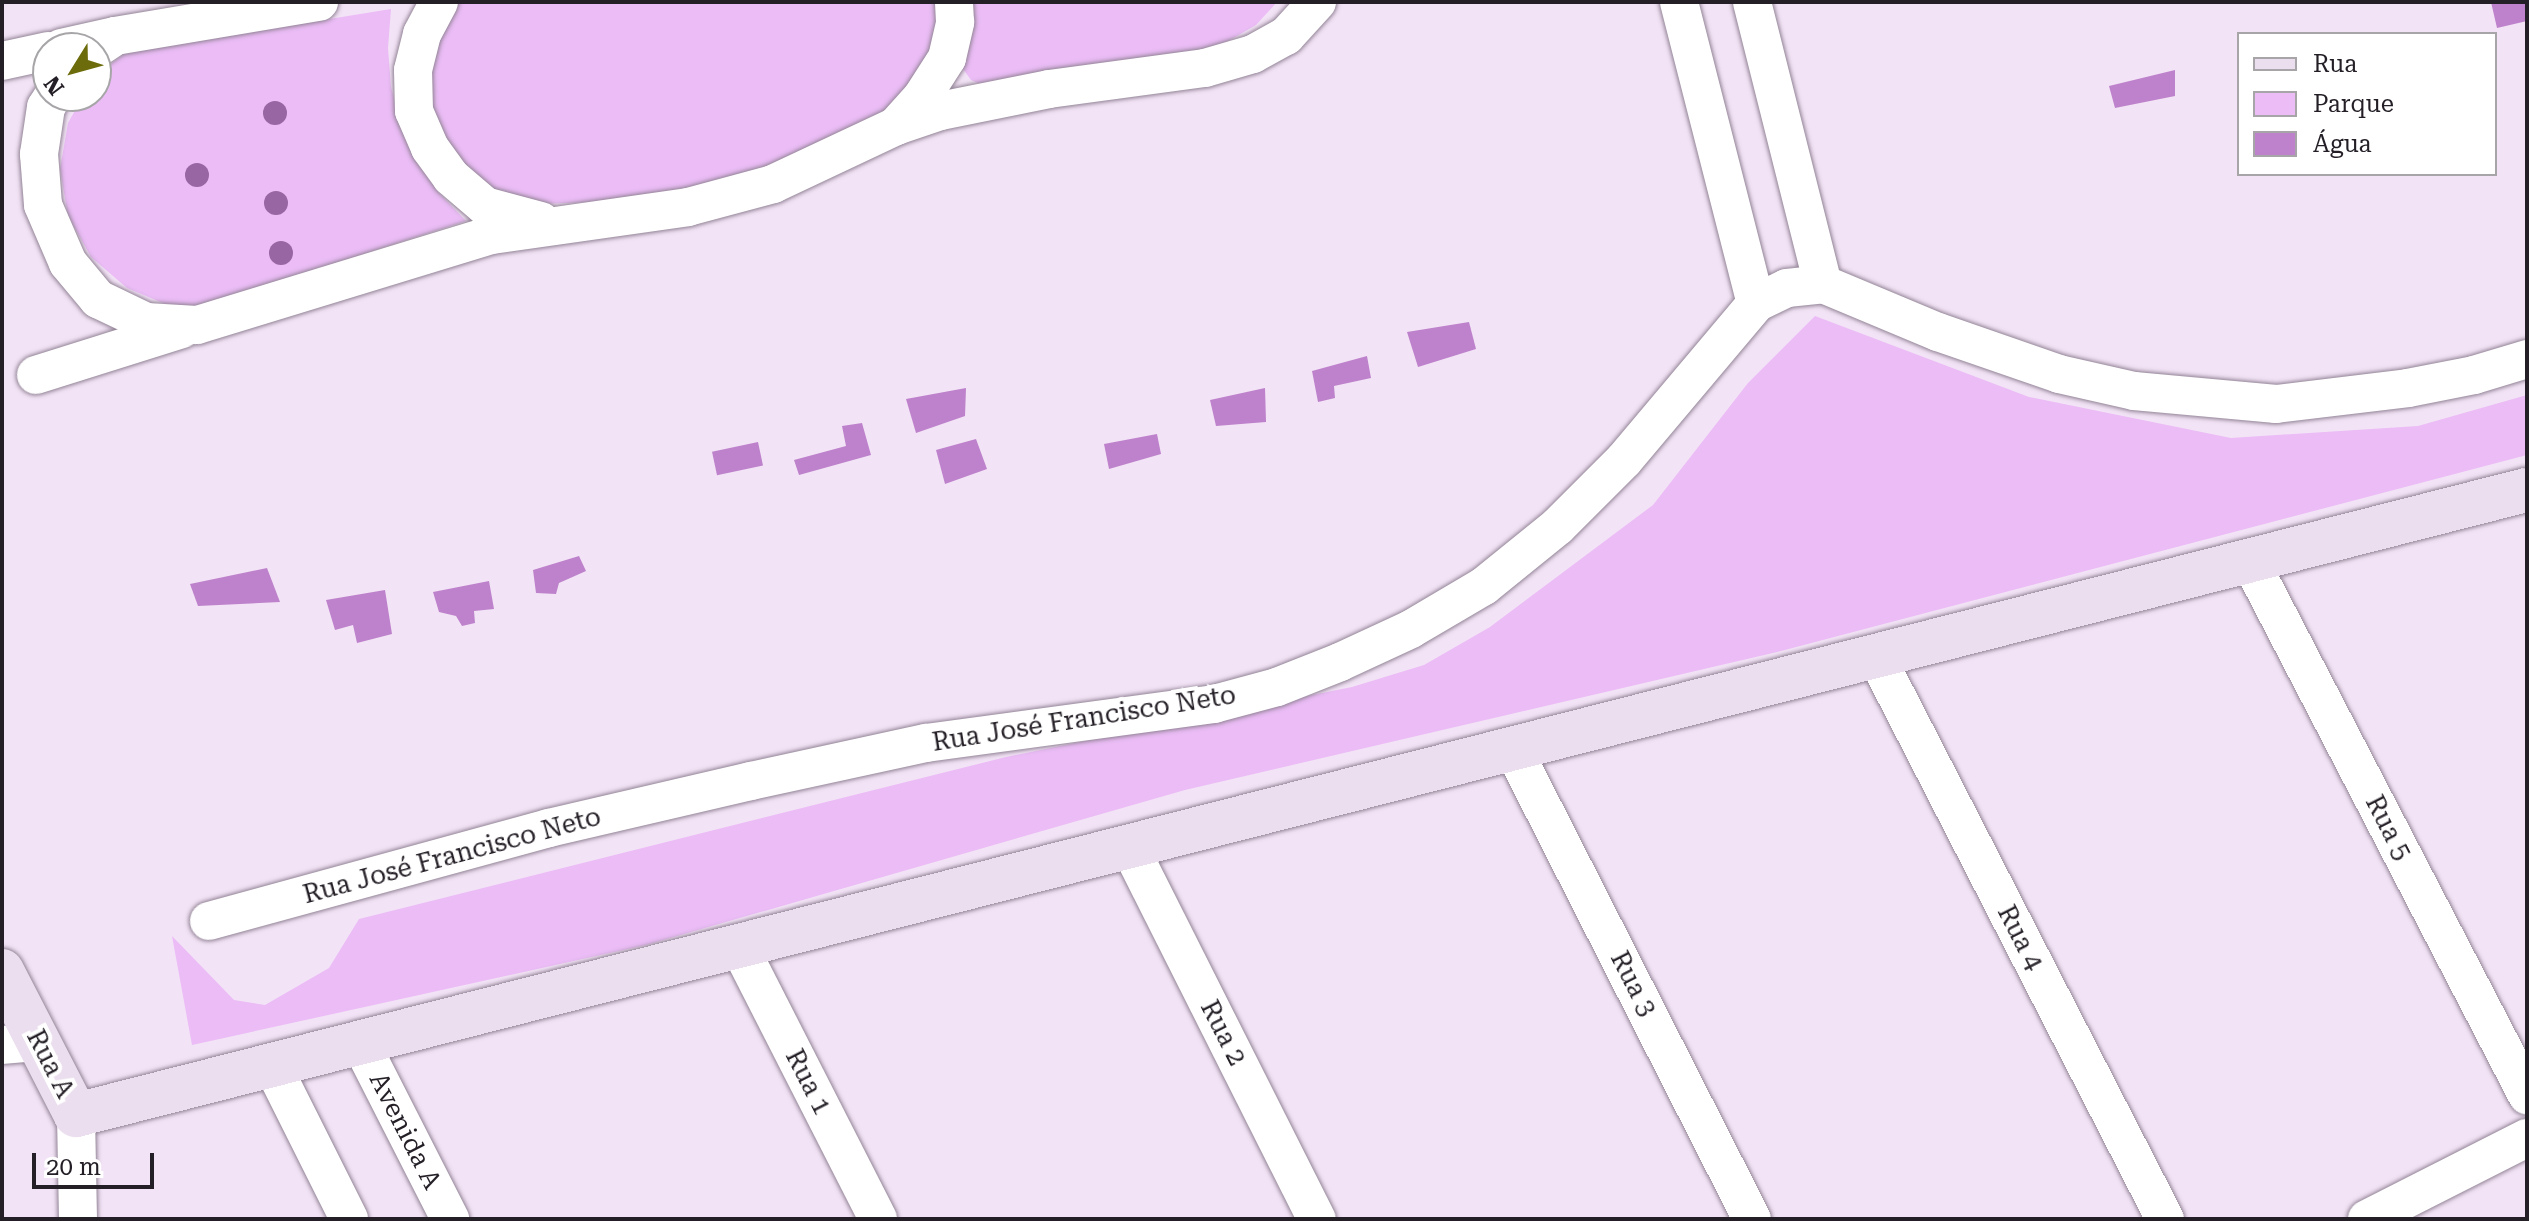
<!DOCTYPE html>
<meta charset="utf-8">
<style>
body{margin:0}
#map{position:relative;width:2529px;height:1221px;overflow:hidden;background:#f3e3f6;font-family:"Roboto Serif",serif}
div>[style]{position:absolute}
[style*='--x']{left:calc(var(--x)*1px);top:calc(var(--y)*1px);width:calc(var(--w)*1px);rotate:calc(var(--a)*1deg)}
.green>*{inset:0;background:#ebbcf6}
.water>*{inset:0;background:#bd82cb;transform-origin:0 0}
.roads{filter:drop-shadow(0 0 2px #928496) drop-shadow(0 0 2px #928496)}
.street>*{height:38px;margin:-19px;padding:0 19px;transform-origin:19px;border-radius:19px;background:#fff}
.secondary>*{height:44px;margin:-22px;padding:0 22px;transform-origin:22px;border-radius:22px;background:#ebdeee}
.trees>*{width:24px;height:24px;margin:-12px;border-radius:50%;background:#9866a2}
span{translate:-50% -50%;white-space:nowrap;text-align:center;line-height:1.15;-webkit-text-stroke:8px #fff;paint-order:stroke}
.street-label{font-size:26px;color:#241f26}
.frame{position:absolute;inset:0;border:4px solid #241f26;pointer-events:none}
.legend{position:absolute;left:2237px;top:32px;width:260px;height:144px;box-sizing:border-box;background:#fff;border:2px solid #a7a5a8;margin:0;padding:10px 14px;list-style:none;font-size:24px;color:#241f26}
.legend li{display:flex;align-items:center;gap:16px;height:40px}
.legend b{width:40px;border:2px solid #a7a5a8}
.north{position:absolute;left:32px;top:32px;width:80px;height:80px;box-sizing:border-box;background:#fff;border:2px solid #a7a5a8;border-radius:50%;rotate:233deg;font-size:22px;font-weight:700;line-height:32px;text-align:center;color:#241f26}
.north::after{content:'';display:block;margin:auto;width:28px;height:36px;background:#6c6c0c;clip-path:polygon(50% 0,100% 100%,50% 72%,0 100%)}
.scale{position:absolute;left:32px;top:1153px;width:122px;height:36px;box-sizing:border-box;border:4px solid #241f26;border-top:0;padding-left:10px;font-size:24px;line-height:28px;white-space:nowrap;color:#241f26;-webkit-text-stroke:6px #fff;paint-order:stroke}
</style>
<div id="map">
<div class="green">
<i style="clip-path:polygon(458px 2px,939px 2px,940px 7px,927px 66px,887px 112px,806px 154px,719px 184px,629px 201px,537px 204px,481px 186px,432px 125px,426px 66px)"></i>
<i style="clip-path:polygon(968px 2px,1277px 2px,1256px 25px,1216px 48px,980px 84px,971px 80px,961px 66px)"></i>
<i style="clip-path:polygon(391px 9px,388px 48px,391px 87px,401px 124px,417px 160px,439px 193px,466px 221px,193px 309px,170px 306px,127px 288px,91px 257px,68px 216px,60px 169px,68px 123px,83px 96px,96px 96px,96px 78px,108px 66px,127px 52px)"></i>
<i style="clip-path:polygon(1815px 316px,2029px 397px,2231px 438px,2418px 426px,2527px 395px,2527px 455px,1777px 652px,1185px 790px,646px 945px,192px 1045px,172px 936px,234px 1000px,265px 1005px,329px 968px,359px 919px,1006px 757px,1352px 687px,1424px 665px,1490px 627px,1653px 505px,1748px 383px)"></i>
</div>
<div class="water">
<i style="clip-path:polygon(2491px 2px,2527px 2px,2527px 21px,2497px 28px)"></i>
<i style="clip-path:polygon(2175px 70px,2175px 96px,2115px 108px,2109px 86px)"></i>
<i style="clip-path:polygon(1469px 322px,1476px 349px,1418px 367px,1407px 332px)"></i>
<i style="clip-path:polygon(1367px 356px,1371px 378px,1334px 386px,1335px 398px,1318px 402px,1312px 371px)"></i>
<i style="clip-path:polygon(966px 388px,965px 416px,916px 433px,906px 399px)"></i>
<i style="clip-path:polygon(1265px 388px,1266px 422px,1216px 426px,1210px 400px)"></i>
<i style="clip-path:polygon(862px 423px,871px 455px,799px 475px,794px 460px,846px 446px,842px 426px)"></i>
<i style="clip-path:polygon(1157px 434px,1161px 454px,1109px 469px,1104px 444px)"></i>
<i style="clip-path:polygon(976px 439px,987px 469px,945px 484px,936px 450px)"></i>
<i style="left:758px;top:442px;width:24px;height:47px;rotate:78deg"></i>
<i style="clip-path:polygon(579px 556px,586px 571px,559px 583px,556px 594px,536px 593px,533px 570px)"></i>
<i style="clip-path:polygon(267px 568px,280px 602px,198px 606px,190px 584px)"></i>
<i style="clip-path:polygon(489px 581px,494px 609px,474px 611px,475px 623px,462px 626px,456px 616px,439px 612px,433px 592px)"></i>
<i style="clip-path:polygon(385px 590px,392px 634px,357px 643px,353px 625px,335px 630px,326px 600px)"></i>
</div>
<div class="roads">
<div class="street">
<i style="--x:439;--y:2;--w:36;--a:118"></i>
<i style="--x:422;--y:34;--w:37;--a:104"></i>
<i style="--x:413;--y:70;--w:41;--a:88.6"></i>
<i style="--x:414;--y:111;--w:40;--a:66.6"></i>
<i style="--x:430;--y:148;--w:36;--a:54"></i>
<i style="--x:451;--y:177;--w:45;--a:40.5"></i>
<i style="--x:485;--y:206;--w:58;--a:15"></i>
<i style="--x:1679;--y:2;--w:311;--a:75.7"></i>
<i style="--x:1752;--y:2;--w:291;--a:75.9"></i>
<i style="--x:61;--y:48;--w:55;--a:-12.5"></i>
<i style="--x:96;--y:49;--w:23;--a:-34"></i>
<i style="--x:115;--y:36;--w:207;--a:-9.5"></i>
<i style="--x:2;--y:61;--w:47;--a:-12.3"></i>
<i style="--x:53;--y:96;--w:13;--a:122"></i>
<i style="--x:46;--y:107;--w:48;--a:98.5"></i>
<i style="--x:39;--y:154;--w:51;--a:85.5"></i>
<i style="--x:43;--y:205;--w:63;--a:66.7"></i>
<i style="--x:68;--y:263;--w:47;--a:50.2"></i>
<i style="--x:98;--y:299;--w:53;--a:25.6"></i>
<i style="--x:146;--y:322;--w:51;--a:3.4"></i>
<i style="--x:197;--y:325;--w:308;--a:-17"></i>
<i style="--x:492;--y:235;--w:198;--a:-8.1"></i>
<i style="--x:688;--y:207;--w:88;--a:-15.1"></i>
<i style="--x:773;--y:184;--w:136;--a:-25.2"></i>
<i style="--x:896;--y:126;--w:46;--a:-18.8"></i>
<i style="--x:940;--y:111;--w:111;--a:-11.4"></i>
<i style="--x:1049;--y:89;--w:157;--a:-7.7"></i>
<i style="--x:1205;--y:68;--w:50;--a:-16.3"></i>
<i style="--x:1253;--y:54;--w:38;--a:-29"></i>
<i style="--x:1286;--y:36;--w:46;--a:-47.6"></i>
<i style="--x:896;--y:126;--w:39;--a:-48"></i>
<i style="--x:922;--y:97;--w:46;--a:-57.3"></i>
<i style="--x:947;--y:58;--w:37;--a:-77"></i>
<i style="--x:955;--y:22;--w:20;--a:-93"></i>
<i style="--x:36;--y:375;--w:153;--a:-17.5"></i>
<i style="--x:2250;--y:561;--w:602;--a:62.58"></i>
<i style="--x:1876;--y:656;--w:633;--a:62.83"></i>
<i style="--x:1513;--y:749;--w:527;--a:63.05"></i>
<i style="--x:1129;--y:846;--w:418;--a:63.3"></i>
<i style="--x:209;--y:921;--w:352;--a:-15.3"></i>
<i style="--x:549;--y:828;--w:207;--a:-13.1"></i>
<i style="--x:751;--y:781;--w:179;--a:-12.3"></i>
<i style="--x:926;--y:743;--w:291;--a:-7.7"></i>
<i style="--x:1214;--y:704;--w:65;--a:-15.1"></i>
<i style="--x:1277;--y:687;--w:68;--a:-21.6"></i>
<i style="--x:1340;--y:662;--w:78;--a:-24.9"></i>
<i style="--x:1411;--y:629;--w:85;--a:-30.5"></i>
<i style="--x:1484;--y:586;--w:95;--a:-39"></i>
<i style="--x:1558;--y:526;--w:93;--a:-45"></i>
<i style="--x:1624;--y:460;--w:205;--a:-49.9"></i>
<i style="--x:1756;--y:303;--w:34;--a:-26"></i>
<i style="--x:1787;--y:288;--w:36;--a:-6"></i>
<i style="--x:1823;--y:284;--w:125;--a:22.7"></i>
<i style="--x:1938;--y:332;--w:128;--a:19.1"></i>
<i style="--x:2059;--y:374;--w:77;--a:12.8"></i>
<i style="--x:2134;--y:391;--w:143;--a:5.2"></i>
<i style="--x:2276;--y:404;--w:133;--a:-6.9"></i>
<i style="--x:2408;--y:388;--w:67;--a:-11.1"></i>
<i style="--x:2474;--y:375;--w:55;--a:-16.8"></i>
<i style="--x:739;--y:946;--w:306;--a:63"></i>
<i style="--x:360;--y:1042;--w:199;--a:63"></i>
<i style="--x:2;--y:1045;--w:36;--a:-5"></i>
<i style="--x:272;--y:1065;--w:172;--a:63.4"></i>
<i style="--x:76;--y:1115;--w:104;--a:88.9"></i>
<i style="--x:2367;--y:1219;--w:179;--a:-26.9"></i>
</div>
<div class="secondary">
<i style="--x:2;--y:971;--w:162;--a:62.8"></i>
<i style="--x:76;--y:1115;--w:2529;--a:-14.31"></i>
</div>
</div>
<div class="trees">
<i style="left:275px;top:113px"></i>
<i style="left:197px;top:175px"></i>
<i style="left:276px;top:203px"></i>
<i style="left:281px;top:253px"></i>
</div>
<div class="street-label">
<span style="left:1084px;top:719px;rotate:-9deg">Rua José Francisco Neto</span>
<span style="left:2388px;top:828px;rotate:63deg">Rua 5</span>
<span style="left:452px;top:856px;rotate:-15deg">Rua José Francisco Neto</span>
<span style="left:2020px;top:938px;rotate:63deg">Rua 4</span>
<span style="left:1633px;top:984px;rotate:63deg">Rua 3</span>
<span style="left:1223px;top:1033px;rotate:63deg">Rua 2</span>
<span style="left:50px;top:1064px;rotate:63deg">Rua A</span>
<span style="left:808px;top:1082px;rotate:63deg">Rua 1</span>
<span style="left:405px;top:1131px;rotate:63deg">Avenida A</span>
</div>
<div class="frame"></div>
<ul class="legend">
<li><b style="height:10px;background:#ebdeee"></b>Rua</li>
<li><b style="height:22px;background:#ebbcf6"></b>Parque</li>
<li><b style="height:22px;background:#bd82cb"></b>Água</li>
</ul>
<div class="north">N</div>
<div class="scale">20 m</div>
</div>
